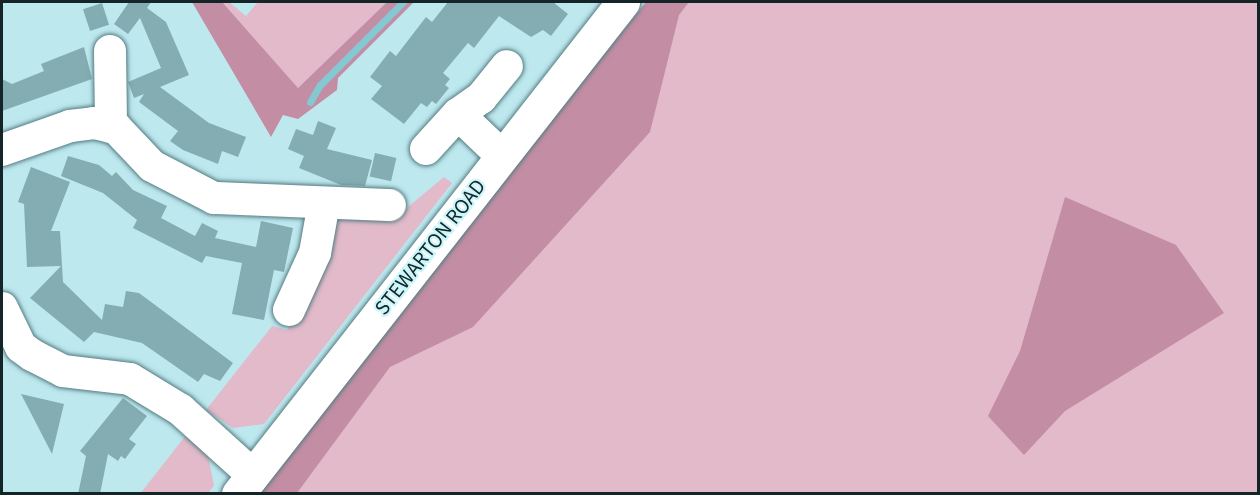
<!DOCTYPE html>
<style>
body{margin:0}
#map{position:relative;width:1260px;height:495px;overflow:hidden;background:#bde8ee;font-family:"Source Sans 3",sans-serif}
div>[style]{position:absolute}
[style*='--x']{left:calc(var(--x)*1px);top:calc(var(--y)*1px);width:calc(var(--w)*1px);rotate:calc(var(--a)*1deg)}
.green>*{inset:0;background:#e2baca}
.forest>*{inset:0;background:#c38ea4}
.stream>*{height:7px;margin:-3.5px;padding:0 3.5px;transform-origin:3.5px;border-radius:3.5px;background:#84c8d1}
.building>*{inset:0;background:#83adb2;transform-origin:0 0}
.roads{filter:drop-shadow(0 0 2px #547c81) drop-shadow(0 0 2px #547c81)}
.minor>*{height:32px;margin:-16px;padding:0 16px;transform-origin:16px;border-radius:16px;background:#fff}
.major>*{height:33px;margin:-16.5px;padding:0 16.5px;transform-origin:16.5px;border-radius:16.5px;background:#fff}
span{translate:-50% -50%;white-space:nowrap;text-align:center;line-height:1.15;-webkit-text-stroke:4.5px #caf6fb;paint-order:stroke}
.street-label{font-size:21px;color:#142527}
.frame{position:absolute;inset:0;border:3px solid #142527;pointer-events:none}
</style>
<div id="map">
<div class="green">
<i style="clip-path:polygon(193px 2px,229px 2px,246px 16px,258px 2px,387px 2px,298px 88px)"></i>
<i style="clip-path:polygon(646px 2px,1258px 2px,1258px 493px,254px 494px)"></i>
<i style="clip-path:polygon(444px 177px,452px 183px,264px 424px,233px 428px,206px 410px,272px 326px,287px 330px,337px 213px,390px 222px)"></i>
<i style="clip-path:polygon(186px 435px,208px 455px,214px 486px,208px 493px,140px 494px)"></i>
</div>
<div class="forest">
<i style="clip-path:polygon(192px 2px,222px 2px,298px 88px,387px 2px,414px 2px,338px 78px,337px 90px,298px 119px,283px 115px,271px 137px)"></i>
<i style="clip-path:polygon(646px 2px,689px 2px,679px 15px,650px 132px,473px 327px,390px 367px,297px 493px,254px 494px)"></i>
<i style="clip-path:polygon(1065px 197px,1176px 245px,1224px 313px,1065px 411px,1024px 455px,988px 416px,1020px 351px)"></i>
</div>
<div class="stream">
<i style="--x:310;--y:102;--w:20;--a:-60"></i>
<i style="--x:320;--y:85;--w:117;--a:-45"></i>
</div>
<div class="building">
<i style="clip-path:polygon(129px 2px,151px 2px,147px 8px,166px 22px,189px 75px,160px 87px,209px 123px,246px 137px,238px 157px,222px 151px,218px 164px,183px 150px,170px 141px,178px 131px,139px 102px,144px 94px,134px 98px,128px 82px,161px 68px,140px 18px,128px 34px,114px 24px)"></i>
<i style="clip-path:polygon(448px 2px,553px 2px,568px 14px,551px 36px,543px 30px,531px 37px,499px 16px,474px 48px,468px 43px,443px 73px,450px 79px,445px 85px,449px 88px,436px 104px,432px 101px,427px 107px,421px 103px,404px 124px,371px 99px,382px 86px,370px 77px,390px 51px,396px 56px,426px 17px,432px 22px)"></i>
<i style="left:102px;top:3px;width:23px;height:20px;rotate:72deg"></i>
<i style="clip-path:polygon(84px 47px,92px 79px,2px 111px,2px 79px,12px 84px,44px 71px,41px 64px)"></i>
<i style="clip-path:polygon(318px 121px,336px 128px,327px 149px,372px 160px,365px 186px,341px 185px,299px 168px,304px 156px,288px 149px,296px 129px,313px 135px)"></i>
<i style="left:375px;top:153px;width:22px;height:24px;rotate:13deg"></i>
<i style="clip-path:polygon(68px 156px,99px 165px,112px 176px,116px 172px,133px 190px,167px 206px,161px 218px,195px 236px,202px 223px,218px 231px,215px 238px,256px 247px,261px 221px,293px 228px,284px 272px,274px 270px,264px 320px,232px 314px,242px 263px,206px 256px,202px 263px,133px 228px,137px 220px,103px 193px,61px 176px)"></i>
<i style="clip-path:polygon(31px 167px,70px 182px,51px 231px,60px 231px,63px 282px,102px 320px,105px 304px,123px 307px,126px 291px,139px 293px,233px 363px,220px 381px,204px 374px,198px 382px,142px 343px,94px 332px,84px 342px,30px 298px,61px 266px,27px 267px,24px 204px,18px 202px)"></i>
<i style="clip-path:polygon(21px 394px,64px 404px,52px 454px)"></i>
<i style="clip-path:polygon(123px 398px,147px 416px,129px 439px,136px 444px,125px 459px,121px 456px,118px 461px,108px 454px,100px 494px,78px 494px,86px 456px,80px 451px)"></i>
</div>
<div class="roads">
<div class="minor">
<i style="--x:110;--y:51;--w:76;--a:89.2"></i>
<i style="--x:458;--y:114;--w:59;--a:43.6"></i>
<i style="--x:426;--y:149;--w:47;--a:-47.6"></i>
<i style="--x:458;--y:114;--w:28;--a:-35"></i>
<i style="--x:481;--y:98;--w:41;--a:-50.9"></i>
<i style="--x:2;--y:150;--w:72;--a:-19.4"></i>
<i style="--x:70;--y:126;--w:24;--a:-7"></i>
<i style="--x:94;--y:123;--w:23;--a:13"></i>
<i style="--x:116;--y:128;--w:52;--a:46.5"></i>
<i style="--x:152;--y:166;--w:70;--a:27.3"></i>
<i style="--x:214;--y:198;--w:176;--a:2.3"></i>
<i style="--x:2;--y:308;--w:43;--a:64"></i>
<i style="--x:21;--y:347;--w:14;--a:36"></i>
<i style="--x:32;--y:355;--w:35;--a:27"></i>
<i style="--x:63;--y:371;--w:67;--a:6.8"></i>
<i style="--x:130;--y:379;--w:60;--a:31.3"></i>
<i style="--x:181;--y:410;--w:97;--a:42.1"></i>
<i style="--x:289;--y:310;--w:63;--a:-65.5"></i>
<i style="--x:315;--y:253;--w:51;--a:-79.8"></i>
</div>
<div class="major">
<i style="--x:238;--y:494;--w:625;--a:-51.96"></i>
</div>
</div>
<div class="street-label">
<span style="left:430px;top:247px;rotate:-52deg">STEWARTON ROAD</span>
</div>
<div class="frame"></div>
</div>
